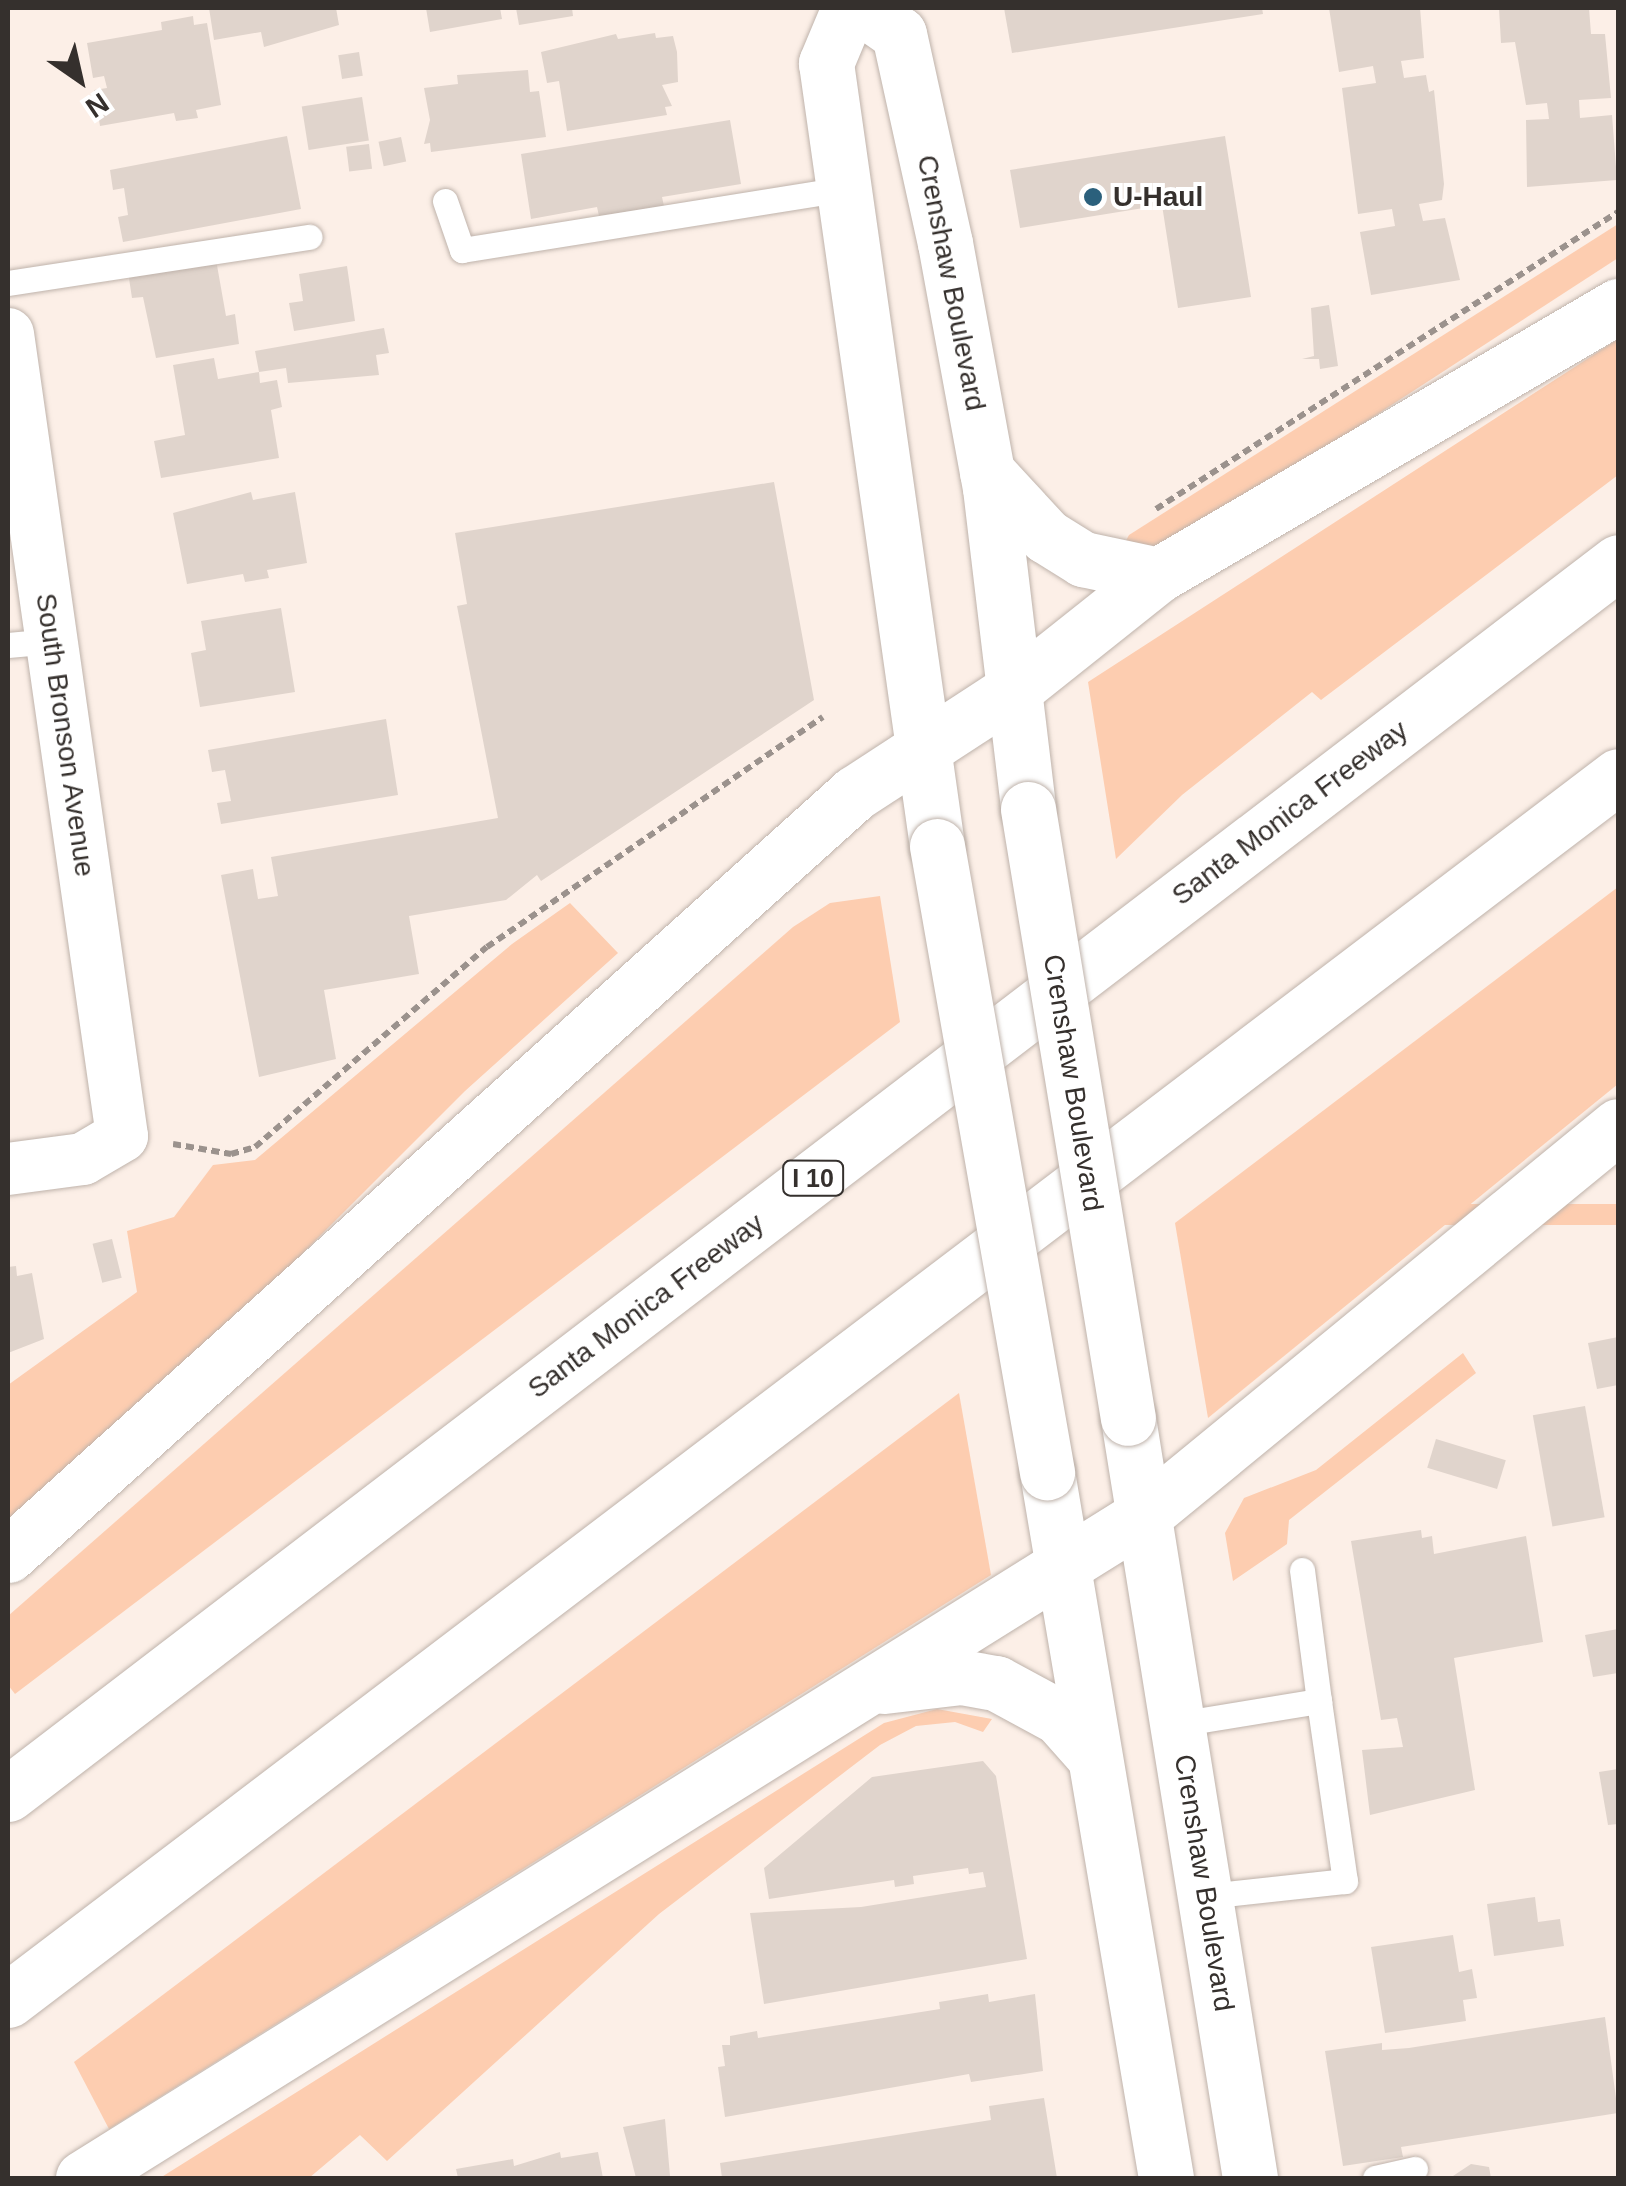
<!DOCTYPE html>
<style>
body{margin:0}
#map{position:relative;width:1626px;height:2186px;overflow:hidden;background:#fcefe7;font-family:Arial,sans-serif}
div>[style]{position:absolute}
[style*='--x']{left:calc(var(--x)*1px);top:calc(var(--y)*1px);width:calc(var(--w)*1px);rotate:calc(var(--a)*1deg)}
.green>*{inset:0;background:#fdcdb0;transform-origin:0 0}
.building>*{inset:0;background:#e0d4cc;transform-origin:0 0}
.path>*{height:6px;margin-top:-3px;transform-origin:0;background:repeating-linear-gradient(90deg,#9b928d 0 8px,transparent 0 13px)}
.roads{filter:drop-shadow(0 0 2px #bfb3ab) drop-shadow(0 0 2px #bfb3ab)}
.service>*{height:25px;margin:-12.5px;padding:0 12.5px;transform-origin:12.5px;border-radius:12.5px;background:#fff}
.minor>*{height:52px;margin:-26px;padding:0 26px;transform-origin:26px;border-radius:26px;background:#fff}
.primary>*{height:55px;margin:-27.5px;padding:0 27.5px;transform-origin:27.5px;border-radius:27.5px;background:#fff}
.motorway>*{height:55px;margin:-27.5px;padding:0 27.5px;transform-origin:27.5px;border-radius:27.5px;background:#fff}
.bridges{filter:drop-shadow(0 0 2px #bfb3ab) drop-shadow(0 0 2px #bfb3ab)}
.primary-bridge>*{height:55px;margin:-27.5px;padding:0 27.5px;transform-origin:27.5px;border-radius:27.5px;background:#fff}
.dots>*{width:28px;height:28px;translate:-50% -50%;box-sizing:border-box;border:5px solid #fff;border-radius:50%}
span{translate:-50% -50%;white-space:nowrap;text-align:center;line-height:1.15;-webkit-text-stroke:8px #fff;paint-order:stroke}
.shield-label span{padding:2px 8px;background:#fff;border:2px solid;border-radius:8px;-webkit-text-stroke-width:0}
.shield-label{font-size:25px;color:#35302d;font-weight:700}
.poi-label{font-size:28px;color:#35302d;font-weight:700}
.left{translate:0 -50%;text-align:left}
.street-label{font-size:28px;color:#35302d}
.frame{position:absolute;inset:0;border:10px solid #35302d;pointer-events:none}
.north{position:absolute;left:30px;top:30px;width:100px;height:100px;-webkit-text-stroke:8px #fff;paint-order:stroke;rotate:146deg;font-size:28px;font-weight:700;line-height:40px;text-align:center;color:#35302d}
.north::after{content:'';display:block;margin:auto;width:35px;height:45px;background:#35302d;clip-path:polygon(50% 0,100% 100%,50% 72%,0 100%)}
</style>
<div id="map">
<div class="green">
<i style="clip-path:polygon(1618px 224px,1618px 258px,1196px 532px,1167px 546px,1122px 548px,1129px 535px)"></i>
<i style="clip-path:polygon(1618px 339px,1618px 475px,1321px 700px,1312px 692px,1182px 795px,1116px 859px,1088px 682px)"></i>
<i style="clip-path:polygon(1618px 887px,1618px 1084px,1208px 1418px,1175px 1223px)"></i>
<i style="clip-path:polygon(880px 896px,900px 1022px,15px 1694px,8px 1685px,8px 1616px,793px 927px,830px 903px)"></i>
<i style="clip-path:polygon(570px 903px,618px 953px,465px 1091px,230px 1326px,8px 1525px,8px 1385px,137px 1292px,127px 1231px,174px 1217px,213px 1165px,255px 1160px,512px 944px)"></i>
<i style="left:1618px;top:1204px;width:21px;height:187px;rotate:90deg"></i>
<i style="clip-path:polygon(1463px 1353px,1476px 1373px,1289px 1520px,1287px 1544px,1233px 1581px,1225px 1533px,1244px 1498px,1316px 1470px)"></i>
<i style="clip-path:polygon(959px 1393px,991px 1575px,109px 2129px,74px 2062px)"></i>
<i style="clip-path:polygon(937px 1709px,992px 1719px,983px 1732px,955px 1722px,916px 1726px,880px 1745px,659px 1914px,387px 2161px,360px 2135px,309px 2178px,160px 2178px,884px 1723px)"></i>
</div>
<div class="building">
<i style="clip-path:polygon(209px 8px,336px 8px,339px 25px,264px 47px,261px 32px,214px 40px)"></i>
<i style="clip-path:polygon(426px 8px,500px 8px,502px 19px,430px 32px)"></i>
<i style="clip-path:polygon(516px 8px,572px 8px,573px 16px,519px 25px)"></i>
<i style="clip-path:polygon(1004px 8px,1262px 8px,1263px 14px,1012px 53px)"></i>
<i style="clip-path:polygon(1329px 8px,1420px 8px,1424px 58px,1401px 61px,1404px 78px,1426px 75px,1429px 92px,1434px 90px,1444px 184px,1442px 200px,1419px 204px,1423px 221px,1445px 218px,1460px 280px,1371px 295px,1360px 232px,1395px 226px,1392px 209px,1358px 214px,1342px 88px,1376px 83px,1373px 66px,1339px 72px)"></i>
<i style="clip-path:polygon(1499px 8px,1589px 8px,1591px 34px,1605px 34px,1611px 98px,1579px 100px,1580px 118px,1612px 115px,1617px 180px,1527px 187px,1526px 120px,1549px 119px,1547px 103px,1526px 105px,1515px 42px,1501px 43px)"></i>
<i style="clip-path:polygon(193px 16px,194px 25px,207px 23px,221px 105px,196px 110px,198px 118px,176px 121px,174px 113px,100px 126px,94px 90px,107px 88px,104px 76px,93px 78px,87px 43px,162px 30px,161px 22px)"></i>
<i style="clip-path:polygon(655px 33px,656px 38px,673px 36px,677px 52px,678px 82px,662px 85px,672px 106px,665px 107px,667px 115px,567px 131px,559px 81px,547px 83px,541px 52px,616px 34px,618px 39px)"></i>
<i style="left:359px;top:52px;width:24px;height:21px;rotate:81deg"></i>
<i style="clip-path:polygon(528px 70px,530px 92px,539px 91px,546px 137px,431px 152px,430px 143px,424px 144px,430px 120px,424px 88px,458px 84px,457px 75px)"></i>
<i style="left:362px;top:97px;width:44px;height:61px;rotate:81deg"></i>
<i style="clip-path:polygon(730px 120px,741px 184px,662px 197px,664px 206px,599px 216px,597px 207px,531px 219px,521px 154px)"></i>
<i style="clip-path:polygon(287px 136px,301px 209px,123px 242px,118px 217px,128px 215px,124px 188px,113px 190px,110px 170px)"></i>
<i style="clip-path:polygon(1225px 136px,1251px 297px,1178px 308px,1162px 205px,1020px 228px,1010px 170px)"></i>
<i style="left:401px;top:137px;width:25px;height:23px;rotate:78deg"></i>
<i style="left:369px;top:144px;width:25px;height:23px;rotate:83deg"></i>
<i style="clip-path:polygon(215px 254px,226px 316px,235px 314px,239px 344px,156px 358px,143px 297px,132px 298px,128px 272px)"></i>
<i style="clip-path:polygon(347px 266px,355px 321px,294px 331px,289px 303px,303px 301px,299px 274px)"></i>
<i style="clip-path:polygon(1329px 305px,1338px 366px,1320px 369px,1319px 359px,1302px 359px,1314px 356px,1311px 308px)"></i>
<i style="clip-path:polygon(384px 328px,389px 353px,376px 355px,379px 375px,288px 383px,286px 368px,259px 372px,255px 351px)"></i>
<i style="clip-path:polygon(214px 358px,218px 379px,259px 372px,260px 383px,277px 380px,282px 407px,271px 410px,279px 458px,161px 478px,154px 441px,185px 435px,173px 365px)"></i>
<i style="clip-path:polygon(774px 482px,814px 700px,541px 881px,537px 875px,506px 900px,409px 916px,419px 974px,324px 990px,336px 1059px,259px 1077px,221px 875px,253px 869px,258px 899px,278px 896px,271px 857px,498px 818px,457px 606px,467px 604px,455px 533px)"></i>
<i style="clip-path:polygon(251px 492px,253px 500px,295px 492px,307px 563px,267px 570px,269px 578px,245px 582px,243px 574px,187px 584px,173px 513px)"></i>
<i style="clip-path:polygon(281px 608px,295px 692px,200px 707px,191px 653px,206px 650px,201px 621px)"></i>
<i style="clip-path:polygon(386px 719px,398px 795px,221px 824px,217px 803px,231px 801px,225px 770px,212px 772px,208px 750px)"></i>
<i style="left:112px;top:1239px;width:40px;height:20px;rotate:76deg"></i>
<i style="clip-path:polygon(16px 1266px,17px 1276px,32px 1273px,44px 1339px,8px 1353px,8px 1267px)"></i>
<i style="clip-path:polygon(1618px 1337px,1618px 1385px,1597px 1389px,1588px 1343px)"></i>
<i style="left:1585px;top:1406px;width:113px;height:53px;rotate:80deg"></i>
<i style="left:1436px;top:1439px;width:73px;height:30px;rotate:17deg"></i>
<i style="clip-path:polygon(1421px 1530px,1422px 1538px,1432px 1536px,1434px 1554px,1526px 1536px,1543px 1642px,1454px 1658px,1475px 1790px,1370px 1815px,1362px 1750px,1403px 1747px,1397px 1718px,1381px 1720px,1351px 1541px)"></i>
<i style="clip-path:polygon(1618px 1629px,1618px 1673px,1593px 1677px,1585px 1635px)"></i>
<i style="clip-path:polygon(983px 1761px,996px 1776px,1027px 1959px,764px 2004px,750px 1913px,861px 1907px,986px 1887px,983px 1872px,969px 1874px,968px 1868px,913px 1876px,914px 1884px,895px 1887px,894px 1880px,769px 1899px,764px 1868px,872px 1777px)"></i>
<i style="clip-path:polygon(1618px 1769px,1618px 1824px,1608px 1825px,1599px 1772px)"></i>
<i style="clip-path:polygon(1535px 1897px,1538px 1922px,1560px 1919px,1564px 1946px,1494px 1956px,1487px 1904px)"></i>
<i style="clip-path:polygon(1453px 1935px,1459px 1972px,1472px 1969px,1477px 1998px,1463px 2000px,1466px 2021px,1385px 2033px,1371px 1947px)"></i>
<i style="clip-path:polygon(988px 1994px,989px 2002px,1035px 1994px,1043px 2071px,971px 2082px,969px 2074px,725px 2117px,718px 2067px,725px 2066px,722px 2045px,730px 2045px,730px 2036px,757px 2031px,758px 2038px,940px 2009px,939px 2002px)"></i>
<i style="clip-path:polygon(1605px 2017px,1618px 2113px,1401px 2147px,1403px 2157px,1343px 2166px,1325px 2051px,1382px 2043px,1382px 2050px,1409px 2048px)"></i>
<i style="clip-path:polygon(1044px 2098px,1057px 2178px,722px 2178px,720px 2163px,991px 2120px,989px 2106px)"></i>
<i style="clip-path:polygon(665px 2119px,670px 2176px,636px 2178px,623px 2127px)"></i>
<i style="clip-path:polygon(560px 2152px,561px 2158px,598px 2152px,603px 2178px,458px 2178px,456px 2169px,513px 2159px,514px 2166px)"></i>
<i style="clip-path:polygon(1471px 2164px,1489px 2167px,1491px 2178px,1450px 2178px)"></i>
</div>
<div class="path">
<i style="--x:1156;--y:509;--w:549;--a:-32.74"></i>
<i style="--x:173;--y:1144;--w:59;--a:9.8"></i>
<i style="--x:231;--y:1154;--w:25;--a:-16"></i>
<i style="--x:255;--y:1147;--w:306;--a:-40.8"></i>
<i style="--x:487;--y:947;--w:407;--a:-34.4"></i>
</div>
<div class="roads">
<div class="service">
<i style="--x:445;--y:201;--w:52;--a:70.9"></i>
<i style="--x:462;--y:250;--w:387;--a:-9.1"></i>
<i style="--x:8;--y:283;--w:305;--a:-8.7"></i>
<i style="--x:8;--y:645;--w:44;--a:-5.2"></i>
<i style="--x:1302;--y:1570;--w:132;--a:82.6"></i>
<i style="--x:1178;--y:1724;--w:143;--a:-9.3"></i>
<i style="--x:1319;--y:1701;--w:182;--a:81.8"></i>
<i style="--x:1345;--y:1881;--w:139;--a:173.8"></i>
<i style="--x:1375;--y:2178;--w:41;--a:-12.7"></i>
</div>
<div class="minor">
<i style="--x:8;--y:334;--w:810;--a:81.91"></i>
<i style="--x:122;--y:1136;--w:45;--a:149.5"></i>
<i style="--x:83;--y:1159;--w:76;--a:172.4"></i>
</div>
<div class="primary">
<i style="--x:849;--y:8;--w:60;--a:112.7"></i>
<i style="--x:826;--y:63;--w:791;--a:81.93"></i>
<i style="--x:862;--y:8;--w:45;--a:35.1"></i>
<i style="--x:899;--y:34;--w:214;--a:77.6"></i>
<i style="--x:945;--y:243;--w:249;--a:79.6"></i>
<i style="--x:990;--y:488;--w:323;--a:83.2"></i>
<i style="--x:1128;--y:1418;--w:770;--a:80.88"></i>
<i style="--x:1047;--y:1472;--w:716;--a:80.43"></i>
</div>
<div class="motorway">
<i style="--x:987;--y:472;--w:87;--a:47.3"></i>
<i style="--x:1046;--y:536;--w:44;--a:31.9"></i>
<i style="--x:1083;--y:559;--w:77;--a:12"></i>
<i style="--x:8;--y:1555;--w:1139;--a:-41.98"></i>
<i style="--x:855;--y:793;--w:192;--a:-33.1"></i>
<i style="--x:1016;--y:688;--w:181;--a:-38.5"></i>
<i style="--x:1158;--y:575;--w:533;--a:-30.32"></i>
<i style="--x:884;--y:1686;--w:78;--a:-6.7"></i>
<i style="--x:961;--y:1677;--w:36;--a:10"></i>
<i style="--x:996;--y:1683;--w:72;--a:28.4"></i>
<i style="--x:1059;--y:1717;--w:50;--a:48.3"></i>
<i style="--x:8;--y:1794;--w:2027;--a:-37.42"></i>
<i style="--x:8;--y:2000;--w:2022;--a:-37.24"></i>
<i style="--x:83;--y:2178;--w:1251;--a:-32"></i>
<i style="--x:1144;--y:1515;--w:613;--a:-39.37"></i>
</div>
</div>
<div class="bridges">
<div class="primary-bridge">
<i style="--x:1028;--y:809;--w:617;--a:80.68"></i>
<i style="--x:937;--y:846;--w:636;--a:80.03"></i>
</div>
</div>
<div class="dots">
<i style="left:1093px;top:197px;background:#2b607c"></i>
</div>
<div class="shield-label">
<span style="left:813px;top:1178px">I 10</span>
</div>
<div class="poi-label">
<span class="left" style="left:1113px;top:197px">U-Haul</span>
</div>
<div class="street-label">
<span style="left:951px;top:283px;rotate:79deg">Crenshaw Boulevard</span>
<span style="left:65px;top:735px;rotate:82deg">South Bronson Avenue</span>
<span style="left:1290px;top:813px;rotate:-37deg">Santa Monica Freeway</span>
<span style="left:1073px;top:1083px;rotate:81deg">Crenshaw Boulevard</span>
<span style="left:646px;top:1306px;rotate:-37deg">Santa Monica Freeway</span>
<span style="left:1204px;top:1883px;rotate:81deg">Crenshaw Boulevard</span>
</div>
<div class="frame"></div>
<div class="north">N</div>
</div>
